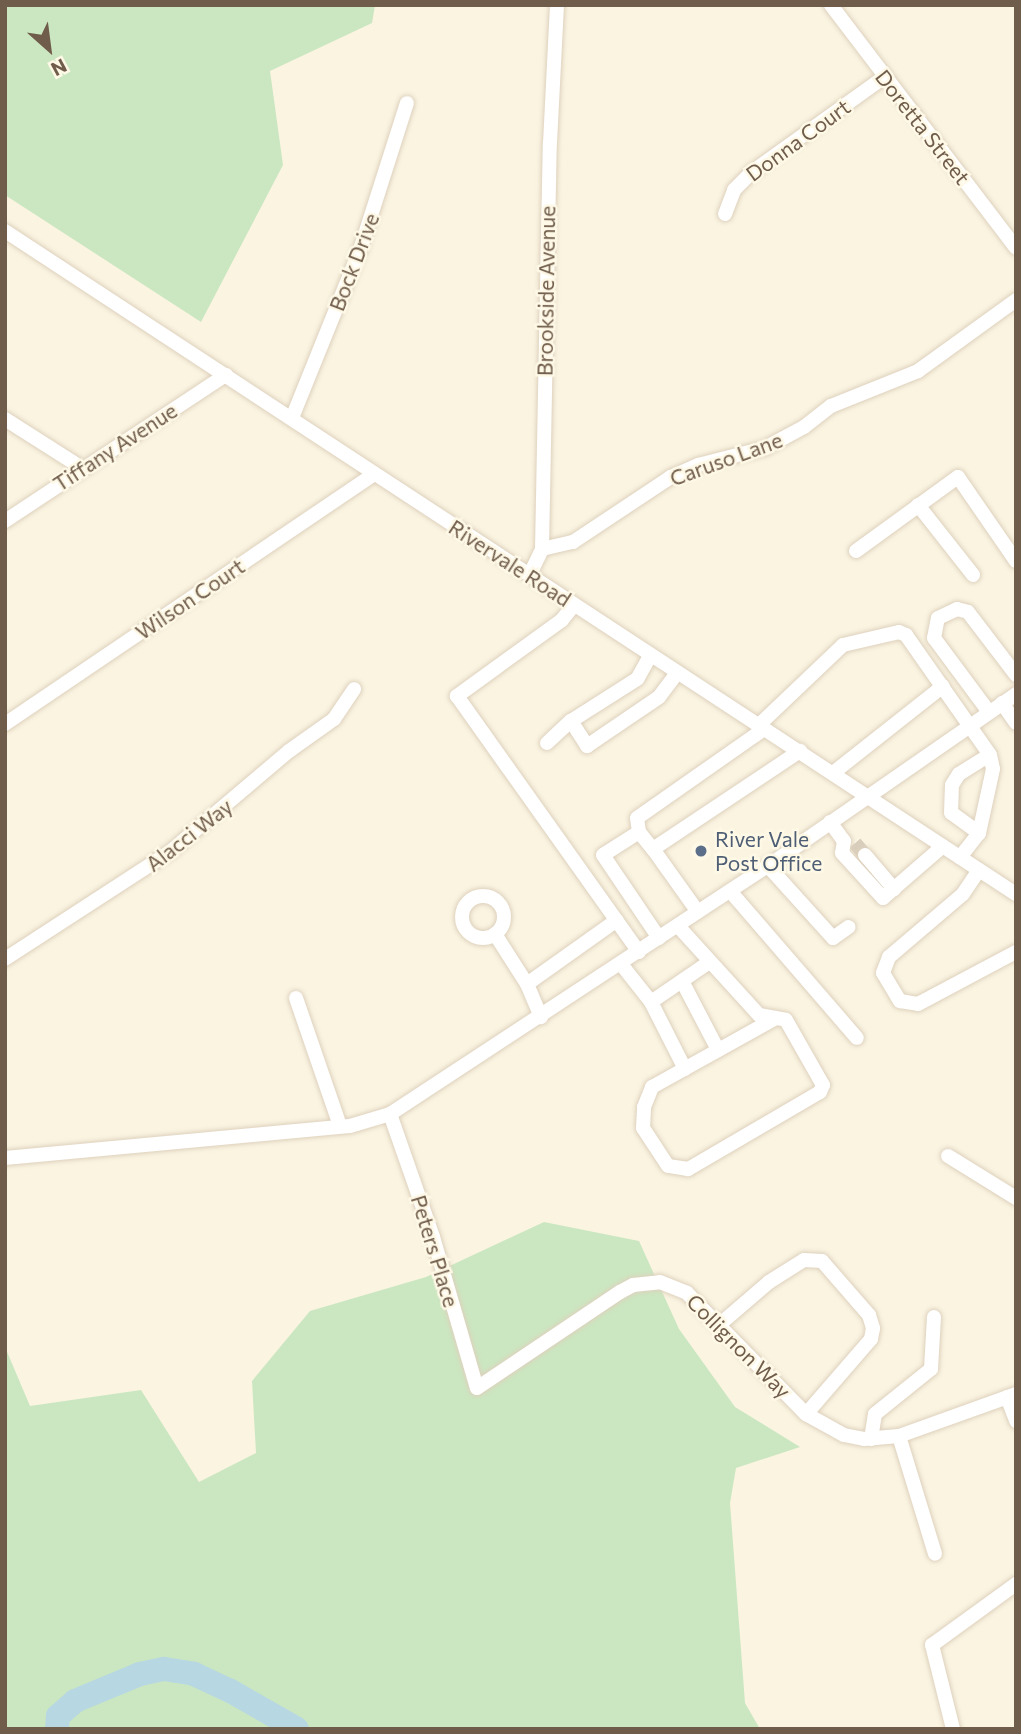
<!DOCTYPE html>
<style>
body{margin:0}
#map{position:relative;width:1021px;height:1734px;overflow:hidden;background:#faf4e1;font-family:Commissioner,sans-serif}
div>[style]{position:absolute}
[style*='--x']{left:calc(var(--x)*1px);top:calc(var(--y)*1px);width:calc(var(--w)*1px);rotate:calc(var(--a)*1deg)}
.green>*{inset:0;background:#cbe7c1}
.river>*{height:24px;margin:-12px;padding:0 12px;transform-origin:12px;border-radius:12px;background:#b7d7e2}
.minor-tunnel>*{height:14px;margin-top:-7px;transform-origin:0;background:repeating-linear-gradient(90deg,#d8cebb 0 14px,transparent 0 21px)}
.roads{filter:drop-shadow(0 0 2px #ded1bd) drop-shadow(0 0 2px #ded1bd)}
.minor>*{height:14px;margin:-7px;padding:0 7px;transform-origin:7px;border-radius:7px;background:#fff}
.minor>.ring{margin:-7px;padding:0;box-sizing:content-box;background:none;border:14px solid #fff;border-radius:50%}
.dots>*{width:19px;height:19px;translate:-50% -50%;box-sizing:border-box;border:4px solid #fef8e6;border-radius:50%}
span{translate:-50% -50%;white-space:nowrap;text-align:center;line-height:1.15;-webkit-text-stroke:5px #fef8e6;paint-order:stroke}
.street-label{font-size:21px;color:#705c4a}
.service-label{font-size:21px;color:#4e5e75}
.left{translate:0 -50%;text-align:left}
.frame{position:absolute;inset:0;border:7px solid #705c4a;pointer-events:none}
.north{position:absolute;left:14px;top:14px;width:70px;height:70px;-webkit-text-stroke:5px #fef8e6;paint-order:stroke;rotate:152deg;font-size:19px;font-weight:700;line-height:28px;text-align:center;color:#705c4a}
.north::after{content:'';display:block;margin:auto;width:24px;height:32px;background:#705c4a;clip-path:polygon(50% 0,100% 100%,50% 72%,0 100%)}
</style>
<div id="map">
<div class="green">
<i style="clip-path:polygon(5px 5px,375px 5px,372px 23px,270px 71px,283px 165px,201px 322px,5px 195px)"></i>
<i style="clip-path:polygon(544px 1222px,639px 1241px,679px 1329px,735px 1407px,800px 1447px,736px 1468px,730px 1503px,745px 1703px,760px 1729px,5px 1729px,5px 1347px,30px 1406px,141px 1390px,199px 1482px,256px 1453px,252px 1381px,310px 1311px,426px 1277px)"></i>
</div>
<div class="river">
<i style="--x:57;--y:1729;--w:13;--a:-86"></i>
<i style="--x:58;--y:1716;--w:23;--a:-41"></i>
<i style="--x:75;--y:1701;--w:70;--a:-22.6"></i>
<i style="--x:140;--y:1674;--w:25;--a:-12"></i>
<i style="--x:164;--y:1669;--w:30;--a:9"></i>
<i style="--x:194;--y:1674;--w:38;--a:25"></i>
<i style="--x:229;--y:1690;--w:78;--a:29.8"></i>
</div>
<div class="minor-tunnel">
<i style="--x:855;--y:843;--w:16;--a:50"></i>
</div>
<div class="roads">
<div class="minor">
<i style="--x:831;--y:5;--w:305;--a:52.7"></i>
<i style="--x:725;--y:214;--w:26;--a:-69"></i>
<i style="--x:734;--y:190;--w:25;--a:-45"></i>
<i style="--x:752;--y:172;--w:163;--a:-35.7"></i>
<i style="--x:5;--y:231;--w:1209;--a:33.26"></i>
<i style="--x:292;--y:418;--w:184;--a:-68"></i>
<i style="--x:361;--y:247;--w:151;--a:-72.3"></i>
<i style="--x:5;--y:419;--w:91;--a:32.5"></i>
<i style="--x:918;--y:505;--w:89;--a:51.8"></i>
<i style="--x:5;--y:521;--w:265;--a:-33.5"></i>
<i style="--x:542;--y:549;--w:32;--a:-13"></i>
<i style="--x:573;--y:542;--w:118;--a:-33.6"></i>
<i style="--x:671;--y:477;--w:30;--a:-24"></i>
<i style="--x:698;--y:465;--w:69;--a:-14.2"></i>
<i style="--x:765;--y:448;--w:44;--a:-28.3"></i>
<i style="--x:804;--y:427;--w:34;--a:-38"></i>
<i style="--x:831;--y:406;--w:94;--a:-21.9"></i>
<i style="--x:918;--y:371;--w:121;--a:-35.9"></i>
<i style="--x:856;--y:551;--w:126;--a:-36"></i>
<i style="--x:958;--y:477;--w:102;--a:55.4"></i>
<i style="--x:530;--y:574;--w:28;--a:-64"></i>
<i style="--x:542;--y:549;--w:406;--a:-88.9"></i>
<i style="--x:550;--y:143;--w:138;--a:-87.1"></i>
<i style="--x:574;--y:605;--w:19;--a:129"></i>
<i style="--x:562;--y:620;--w:130;--a:144.1"></i>
<i style="--x:457;--y:696;--w:314;--a:54.6"></i>
<i style="--x:650;--y:656;--w:26;--a:119"></i>
<i style="--x:637;--y:679;--w:78;--a:147.5"></i>
<i style="--x:571;--y:721;--w:30;--a:57"></i>
<i style="--x:587;--y:746;--w:87;--a:-34.2"></i>
<i style="--x:659;--y:697;--w:30;--a:-53"></i>
<i style="--x:1002;--y:703;--w:24;--a:55"></i>
<i style="--x:989;--y:712;--w:92;--a:-126.6"></i>
<i style="--x:934;--y:638;--w:20;--a:-79"></i>
<i style="--x:938;--y:618;--w:21;--a:-25"></i>
<i style="--x:957;--y:609;--w:11;--a:15"></i>
<i style="--x:968;--y:612;--w:79;--a:52.7"></i>
<i style="--x:5;--y:724;--w:446;--a:-34.1"></i>
<i style="--x:759;--y:725;--w:116;--a:-43.6"></i>
<i style="--x:843;--y:645;--w:57;--a:-13.1"></i>
<i style="--x:899;--y:632;--w:8;--a:23"></i>
<i style="--x:906;--y:635;--w:146;--a:55"></i>
<i style="--x:990;--y:755;--w:14;--a:78"></i>
<i style="--x:993;--y:769;--w:66;--a:102.3"></i>
<i style="--x:979;--y:833;--w:31;--a:128"></i>
<i style="--x:547;--y:743;--w:33;--a:-43"></i>
<i style="--x:833;--y:773;--w:140;--a:-38.3"></i>
<i style="--x:830;--y:822;--w:24;--a:54"></i>
<i style="--x:844;--y:841;--w:12;--a:99"></i>
<i style="--x:842;--y:853;--w:61;--a:47.7"></i>
<i style="--x:883;--y:898;--w:79;--a:-40.9"></i>
<i style="--x:639;--y:832;--w:14;--a:-98"></i>
<i style="--x:637;--y:818;--w:155;--a:-35"></i>
<i style="--x:979;--y:833;--w:34;--a:-144"></i>
<i style="--x:951;--y:813;--w:28;--a:-88"></i>
<i style="--x:952;--y:785;--w:13;--a:-58"></i>
<i style="--x:959;--y:774;--w:36;--a:-32"></i>
<i style="--x:653;--y:849;--w:77;--a:54.5"></i>
<i style="--x:865;--y:855;--w:45;--a:49.5"></i>
<i style="--x:768;--y:866;--w:97;--a:47.9"></i>
<i style="--x:833;--y:938;--w:19;--a:-35"></i>
<i style="--x:979;--y:870;--w:29;--a:124"></i>
<i style="--x:963;--y:894;--w:97;--a:139.6"></i>
<i style="--x:889;--y:957;--w:17;--a:111"></i>
<i style="--x:883;--y:973;--w:33;--a:59"></i>
<i style="--x:900;--y:1001;--w:18;--a:9"></i>
<i style="--x:918;--y:1004;--w:111;--a:-28"></i>
<i style="--x:730;--y:891;--w:194;--a:49.2"></i>
<i class="ring" style="left:462px;top:896px;width:28px;height:28px"></i>
<i style="--x:678;--y:926;--w:120;--a:47.7"></i>
<i style="--x:759;--y:1015;--w:27;--a:10"></i>
<i style="--x:786;--y:1020;--w:75;--a:60.4"></i>
<i style="--x:823;--y:1085;--w:8;--a:113"></i>
<i style="--x:820;--y:1092;--w:153;--a:149.7"></i>
<i style="--x:688;--y:1169;--w:20;--a:-171"></i>
<i style="--x:668;--y:1166;--w:45;--a:-123.3"></i>
<i style="--x:643;--y:1128;--w:21;--a:-87"></i>
<i style="--x:644;--y:1107;--w:22;--a:-68"></i>
<i style="--x:652;--y:1087;--w:140;--a:-29.1"></i>
<i style="--x:495;--y:934;--w:59;--a:57.4"></i>
<i style="--x:527;--y:984;--w:36;--a:67"></i>
<i style="--x:659;--y:938;--w:100;--a:-124"></i>
<i style="--x:603;--y:855;--w:43;--a:-32.6"></i>
<i style="--x:639;--y:832;--w:22;--a:51"></i>
<i style="--x:653;--y:849;--w:177;--a:-33.7"></i>
<i style="--x:5;--y:959;--w:198;--a:-33"></i>
<i style="--x:171;--y:851;--w:155;--a:-40.3"></i>
<i style="--x:289;--y:751;--w:55;--a:-35.4"></i>
<i style="--x:334;--y:719;--w:36;--a:-56"></i>
<i style="--x:621;--y:964;--w:48;--a:51.7"></i>
<i style="--x:651;--y:1002;--w:75;--a:63.1"></i>
<i style="--x:682;--y:981;--w:78;--a:62.4"></i>
<i style="--x:527;--y:984;--w:110;--a:-35.4"></i>
<i style="--x:296;--y:998;--w:135;--a:71"></i>
<i style="--x:651;--y:1002;--w:69;--a:-34.4"></i>
<i style="--x:390;--y:1114;--w:130;--a:70.7"></i>
<i style="--x:433;--y:1237;--w:157;--a:73.8"></i>
<i style="--x:477;--y:1388;--w:172;--a:-33.9"></i>
<i style="--x:620;--y:1292;--w:15;--a:-28"></i>
<i style="--x:633;--y:1285;--w:27;--a:-6"></i>
<i style="--x:660;--y:1282;--w:29;--a:22"></i>
<i style="--x:687;--y:1293;--w:170;--a:45.5"></i>
<i style="--x:806;--y:1414;--w:43;--a:28.9"></i>
<i style="--x:844;--y:1435;--w:20;--a:11"></i>
<i style="--x:864;--y:1439;--w:35;--a:-5"></i>
<i style="--x:899;--y:1436;--w:124;--a:-19.7"></i>
<i style="--x:948;--y:1156;--w:80;--a:31.7"></i>
<i style="--x:5;--y:1158;--w:346;--a:-5.3"></i>
<i style="--x:350;--y:1126;--w:42;--a:-16.7"></i>
<i style="--x:390;--y:1114;--w:452;--a:-33.3"></i>
<i style="--x:768;--y:866;--w:302;--a:-34.7"></i>
<i style="--x:719;--y:1325;--w:66;--a:-40.7"></i>
<i style="--x:769;--y:1282;--w:41;--a:-32.2"></i>
<i style="--x:804;--y:1260;--w:18;--a:3"></i>
<i style="--x:822;--y:1261;--w:72;--a:49"></i>
<i style="--x:869;--y:1315;--w:14;--a:73"></i>
<i style="--x:873;--y:1328;--w:11;--a:100"></i>
<i style="--x:871;--y:1339;--w:99;--a:130.9"></i>
<i style="--x:1007;--y:1397;--w:26;--a:69"></i>
<i style="--x:899;--y:1436;--w:123;--a:73"></i>
<i style="--x:871;--y:1439;--w:25;--a:-81"></i>
<i style="--x:875;--y:1414;--w:72;--a:-38.8"></i>
<i style="--x:931;--y:1369;--w:52;--a:-86.7"></i>
<i style="--x:953;--y:1729;--w:87;--a:-104"></i>
<i style="--x:932;--y:1645;--w:104;--a:-36"></i>
</div>
</div>
<div class="dots">
<i style="left:701px;top:851px;background:#5c6f8a"></i>
</div>
<div class="street-label">
<span style="left:923px;top:127px;rotate:52deg">Doretta Street</span>
<span style="left:798px;top:140px;rotate:-36deg">Donna Court</span>
<span style="left:354px;top:262px;rotate:-69deg">Bock Drive</span>
<span style="left:546px;top:291px;rotate:-89deg">Brookside Avenue</span>
<span style="left:115px;top:447px;rotate:-33deg">Tiffany Avenue</span>
<span style="left:726px;top:459px;rotate:-20deg">Caruso Lane</span>
<span style="left:510px;top:563px;rotate:33deg">Rivervale Road</span>
<span style="left:190px;top:599px;rotate:-34deg">Wilson Court</span>
<span style="left:189px;top:835px;rotate:-38deg">Alacci Way</span>
<span style="left:435px;top:1251px;rotate:73deg">Peters Place</span>
<span style="left:739px;top:1346px;rotate:45deg">Collignon Way</span>
</div>
<div class="service-label">
<span class="left" style="left:715px;top:851px">River Vale<br>Post Office</span>
</div>
<div class="frame"></div>
<div class="north">N</div>
</div>
